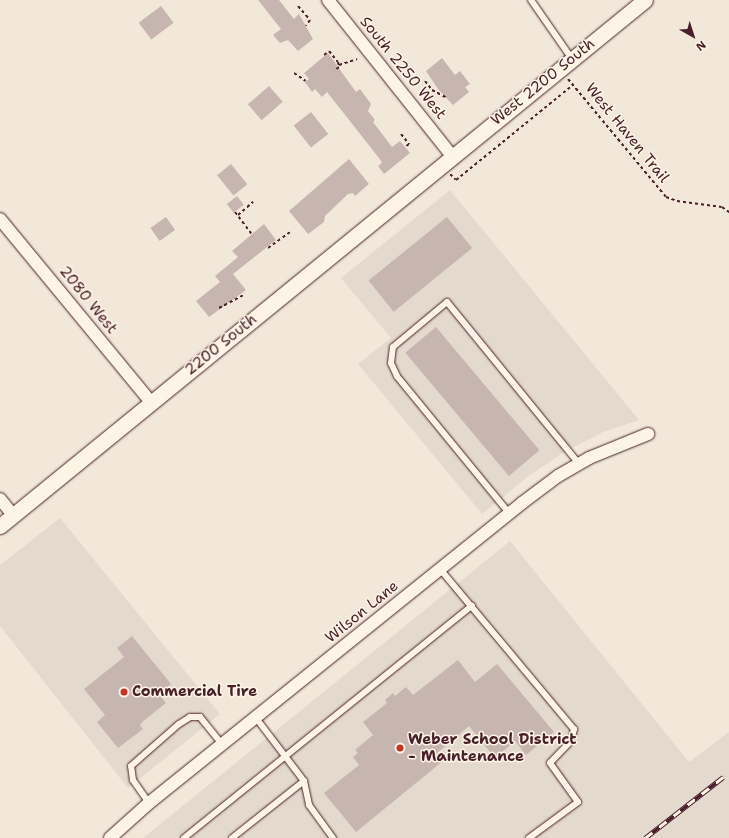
<!DOCTYPE html>
<style>
body{margin:0}
#map{position:relative;width:729px;height:838px;overflow:hidden;background:#f1e8da;font-family:"Shantell Sans",sans-serif}
div>[style]{position:absolute}
[style*='--x']{left:calc(var(--x)*1px);top:calc(var(--y)*1px);width:calc(var(--w)*1px);rotate:calc(var(--a)*1deg)}
.built>*{inset:0;background:#e4d9cd}
.building>*{inset:0;background:#c7b6af;transform-origin:0 0}
.path>*{height:2px;margin-top:-1px;transform-origin:0;background:repeating-linear-gradient(90deg,#4a1f2b 0 3px,transparent 0 6px)}
.roads{filter:drop-shadow(0 0 1px #4a1f2b) drop-shadow(0 0 1px #4a1f2b)}
.service>*{height:6px;margin:-3px;padding:0 3px;transform-origin:3px;border-radius:3px;background:#fcf5e5}
.minor>*{height:12px;margin:-6px;padding:0 6px;transform-origin:6px;border-radius:6px;background:#fcf5e5}
.tertiary>*{height:15px;margin:-7.5px;padding:0 7.5px;transform-origin:7.5px;border-radius:7.5px;background:#fcf5e5}
.rail>*{height:4.5px;margin-top:-2.25px;transform-origin:0;background:repeating-linear-gradient(90deg,#fcf5e5 0 9px,#4a1f2b 0 18px);box-sizing:border-box;border-block:1px solid #4a1f2b}
.dots>*{width:11px;height:11px;translate:-50% -50%;box-sizing:border-box;border:2px solid #fcf5e5;border-radius:50%}
span{translate:-50% -50%;white-space:nowrap;text-align:center;line-height:1.15;-webkit-text-stroke:3px #fcf5e5;paint-order:stroke}
.street-label{font-size:15px;color:#4a1f2b}
.poi-label{font-size:15px;color:#4a1f2b;font-weight:700}
.left{translate:0 -50%;text-align:left}
.north{position:absolute;left:673px;top:16px;width:40px;height:40px;-webkit-text-stroke:3px #fcf5e5;paint-order:stroke;rotate:141deg;font-size:11px;font-weight:700;line-height:16px;text-align:center;color:#4a1f2b}
.north::after{content:'';display:block;margin:auto;width:14px;height:18px;background:#4a1f2b;clip-path:polygon(50% 0,100% 100%,50% 72%,0 100%)}
</style>
<div id="map">
<div class="built">
<i style="clip-path:polygon(450px 190px,639px 420px,603px 432px,566px 451px,530px 475px,482px 514px,358px 364px,391px 338px,341px 278px)"></i>
<i style="clip-path:polygon(60px 518px,220px 714px,128px 788px,0 626px,0 565px)"></i>
<i style="clip-path:polygon(510px 541px,689px 762px,729px 732px,729px 838px,143px 838px)"></i>
</div>
<div class="building">
<i style="clip-path:polygon(258px 0,279px 0,294px 19px,299px 14px,313px 39px,298px 51px,288px 40px,280px 43px,273px 35px,281px 29px)"></i>
<i style="left:161px;top:6px;width:21px;height:28px;rotate:53deg"></i>
<i style="clip-path:polygon(328px 53px,356px 92px,360px 89px,371px 104px,368px 111px,375px 120px,373px 122px,392px 147px,400px 141px,410px 153px,384px 174px,378px 166px,382px 163px,379px 158px,327px 92px,322px 97px,315px 89px,312px 92px,305px 82px,309px 79px,304px 73px)"></i>
<i style="clip-path:polygon(442px 58px,455px 75px,460px 71px,470px 84px,465px 87px,469px 92px,453px 105px,438px 89px,426px 71px)"></i>
<i style="left:269px;top:86px;width:21px;height:28px;rotate:49deg"></i>
<i style="left:311px;top:112px;width:28px;height:22px;rotate:52deg"></i>
<i style="clip-path:polygon(349px 159px,369px 184px,355px 196px,353px 193px,348px 194px,325px 216px,324px 222px,308px 234px,289px 211px)"></i>
<i style="left:231px;top:164px;width:26px;height:18px;rotate:51deg"></i>
<i style="left:237px;top:196px;width:11px;height:13px;rotate:52deg"></i>
<i style="left:166px;top:217px;width:16px;height:19px;rotate:55deg"></i>
<i style="left:447px;top:217px;width:40px;height:101px;rotate:51deg"></i>
<i style="clip-path:polygon(264px 224px,276px 240px,233px 274px,246px 290px,209px 317px,196px 301px,220px 282px,215px 276px,238px 257px,232px 251px)"></i>
<i style="left:436px;top:327px;width:161px;height:40px;rotate:50deg"></i>
<i style="clip-path:polygon(132px 636px,171px 684px,159px 694px,166px 703px,142px 722px,140px 725px,143px 729px,118px 748px,97px 722px,105px 715px,84px 689px,124px 657px,117px 648px)"></i>
<i style="clip-path:polygon(458px 660px,475px 682px,497px 664px,554px 732px,526px 755px,515px 741px,495px 758px,469px 726px,437px 753px,443px 761px,356px 832px,324px 793px,359px 765px,353px 757px,358px 753px,355px 750px,373px 735px,363px 722px,387px 703px,385px 700px,393px 693px,395px 696px,406px 687px,413px 695px)"></i>
</div>
<div class="path">
<i style="--x:298;--y:6;--w:18;--a:49"></i>
<i style="--x:310;--y:20;--w:7;--a:124"></i>
<i style="--x:324;--y:55;--w:6;--a:-39"></i>
<i style="--x:329;--y:51;--w:14;--a:51"></i>
<i style="--x:338;--y:62;--w:5;--a:79"></i>
<i style="--x:339;--y:67;--w:6;--a:141"></i>
<i style="--x:339;--y:65;--w:19;--a:-18"></i>
<i style="--x:294;--y:73;--w:14;--a:34"></i>
<i style="--x:568;--y:79;--w:153;--a:50.3"></i>
<i style="--x:666;--y:197;--w:12;--a:20"></i>
<i style="--x:677;--y:201;--w:45;--a:7.6"></i>
<i style="--x:722;--y:207;--w:9;--a:36"></i>
<i style="--x:425;--y:81;--w:11;--a:52"></i>
<i style="--x:432;--y:90;--w:17;--a:28"></i>
<i style="--x:401;--y:134;--w:13;--a:51"></i>
<i style="--x:409;--y:144;--w:5;--a:143"></i>
<i style="--x:450;--y:174;--w:8;--a:45"></i>
<i style="--x:456;--y:180;--w:151;--a:-39.1"></i>
<i style="--x:235;--y:212;--w:30;--a:53"></i>
<i style="--x:238;--y:215;--w:20;--a:-41"></i>
<i style="--x:268;--y:248;--w:29;--a:-36"></i>
<i style="--x:219;--y:308;--w:27;--a:-28"></i>
</div>
<div class="roads">
<div class="service">
<i style="--x:531;--y:0;--w:72;--a:55.2"></i>
<i style="--x:509;--y:513;--w:177;--a:-129.3"></i>
<i style="--x:397;--y:376;--w:14;--a:-115"></i>
<i style="--x:391;--y:363;--w:16;--a:-83"></i>
<i style="--x:393;--y:347;--w:70;--a:-39.8"></i>
<i style="--x:447;--y:302;--w:209;--a:50.8"></i>
<i style="--x:440;--y:569;--w:209;--a:50.1"></i>
<i style="--x:574;--y:729;--w:12;--a:104"></i>
<i style="--x:571;--y:741;--w:30;--a:134"></i>
<i style="--x:550;--y:763;--w:48;--a:54.3"></i>
<i style="--x:578;--y:802;--w:61;--a:143.7"></i>
<i style="--x:256;--y:718;--w:79;--a:52.7"></i>
<i style="--x:304;--y:781;--w:25;--a:78"></i>
<i style="--x:309;--y:805;--w:41;--a:54"></i>
<i style="--x:149;--y:803;--w:28;--a:-125"></i>
<i style="--x:133;--y:780;--w:14;--a:-98"></i>
<i style="--x:131;--y:766;--w:64;--a:-41.2"></i>
<i style="--x:179;--y:724;--w:13;--a:-32"></i>
<i style="--x:190;--y:717;--w:10;--a:0"></i>
<i style="--x:200;--y:717;--w:35;--a:51"></i>
<i style="--x:184;--y:838;--w:370;--a:-38.9"></i>
<i style="--x:232;--y:838;--w:92;--a:-38.4"></i>
</div>
<div class="minor">
<i style="--x:328;--y:0;--w:199;--a:51.5"></i>
<i style="--x:0;--y:219;--w:237;--a:50.5"></i>
<i style="--x:0;--y:499;--w:21;--a:51"></i>
<i style="--x:110;--y:838;--w:52;--a:-41.9"></i>
<i style="--x:149;--y:803;--w:479;--a:-38.8"></i>
<i style="--x:522;--y:503;--w:45;--a:-36.9"></i>
<i style="--x:558;--y:476;--w:36;--a:-30"></i>
<i style="--x:589;--y:458;--w:64;--a:-22.1"></i>
</div>
<div class="tertiary">
<i style="--x:0;--y:526;--w:832;--a:-39.2"></i>
</div>
</div>
<div class="rail">
<i style="--x:645;--y:838;--w:99;--a:-38"></i>
</div>
<div class="dots">
<i style="left:124px;top:692px;background:#c8321e"></i>
<i style="left:400px;top:748px;background:#c8321e"></i>
</div>
<div class="street-label">
<span style="left:403px;top:68px;rotate:51deg">South 2250 West</span>
<span style="left:543px;top:82px;rotate:-39deg">West 2200 South</span>
<span style="left:627px;top:133px;rotate:51deg">West Haven Trail</span>
<span style="left:88px;top:300px;rotate:51deg">2080 West</span>
<span style="left:221px;top:345px;rotate:-39deg">2200 South</span>
<span style="left:362px;top:612px;rotate:-39deg">Wilson Lane</span>
</div>
<div class="poi-label">
<span class="left" style="left:132px;top:692px">Commercial Tire</span>
<span class="left" style="left:408px;top:748px">Weber School District<br>- Maintenance</span>
</div>
<div class="north">N</div>
</div>
